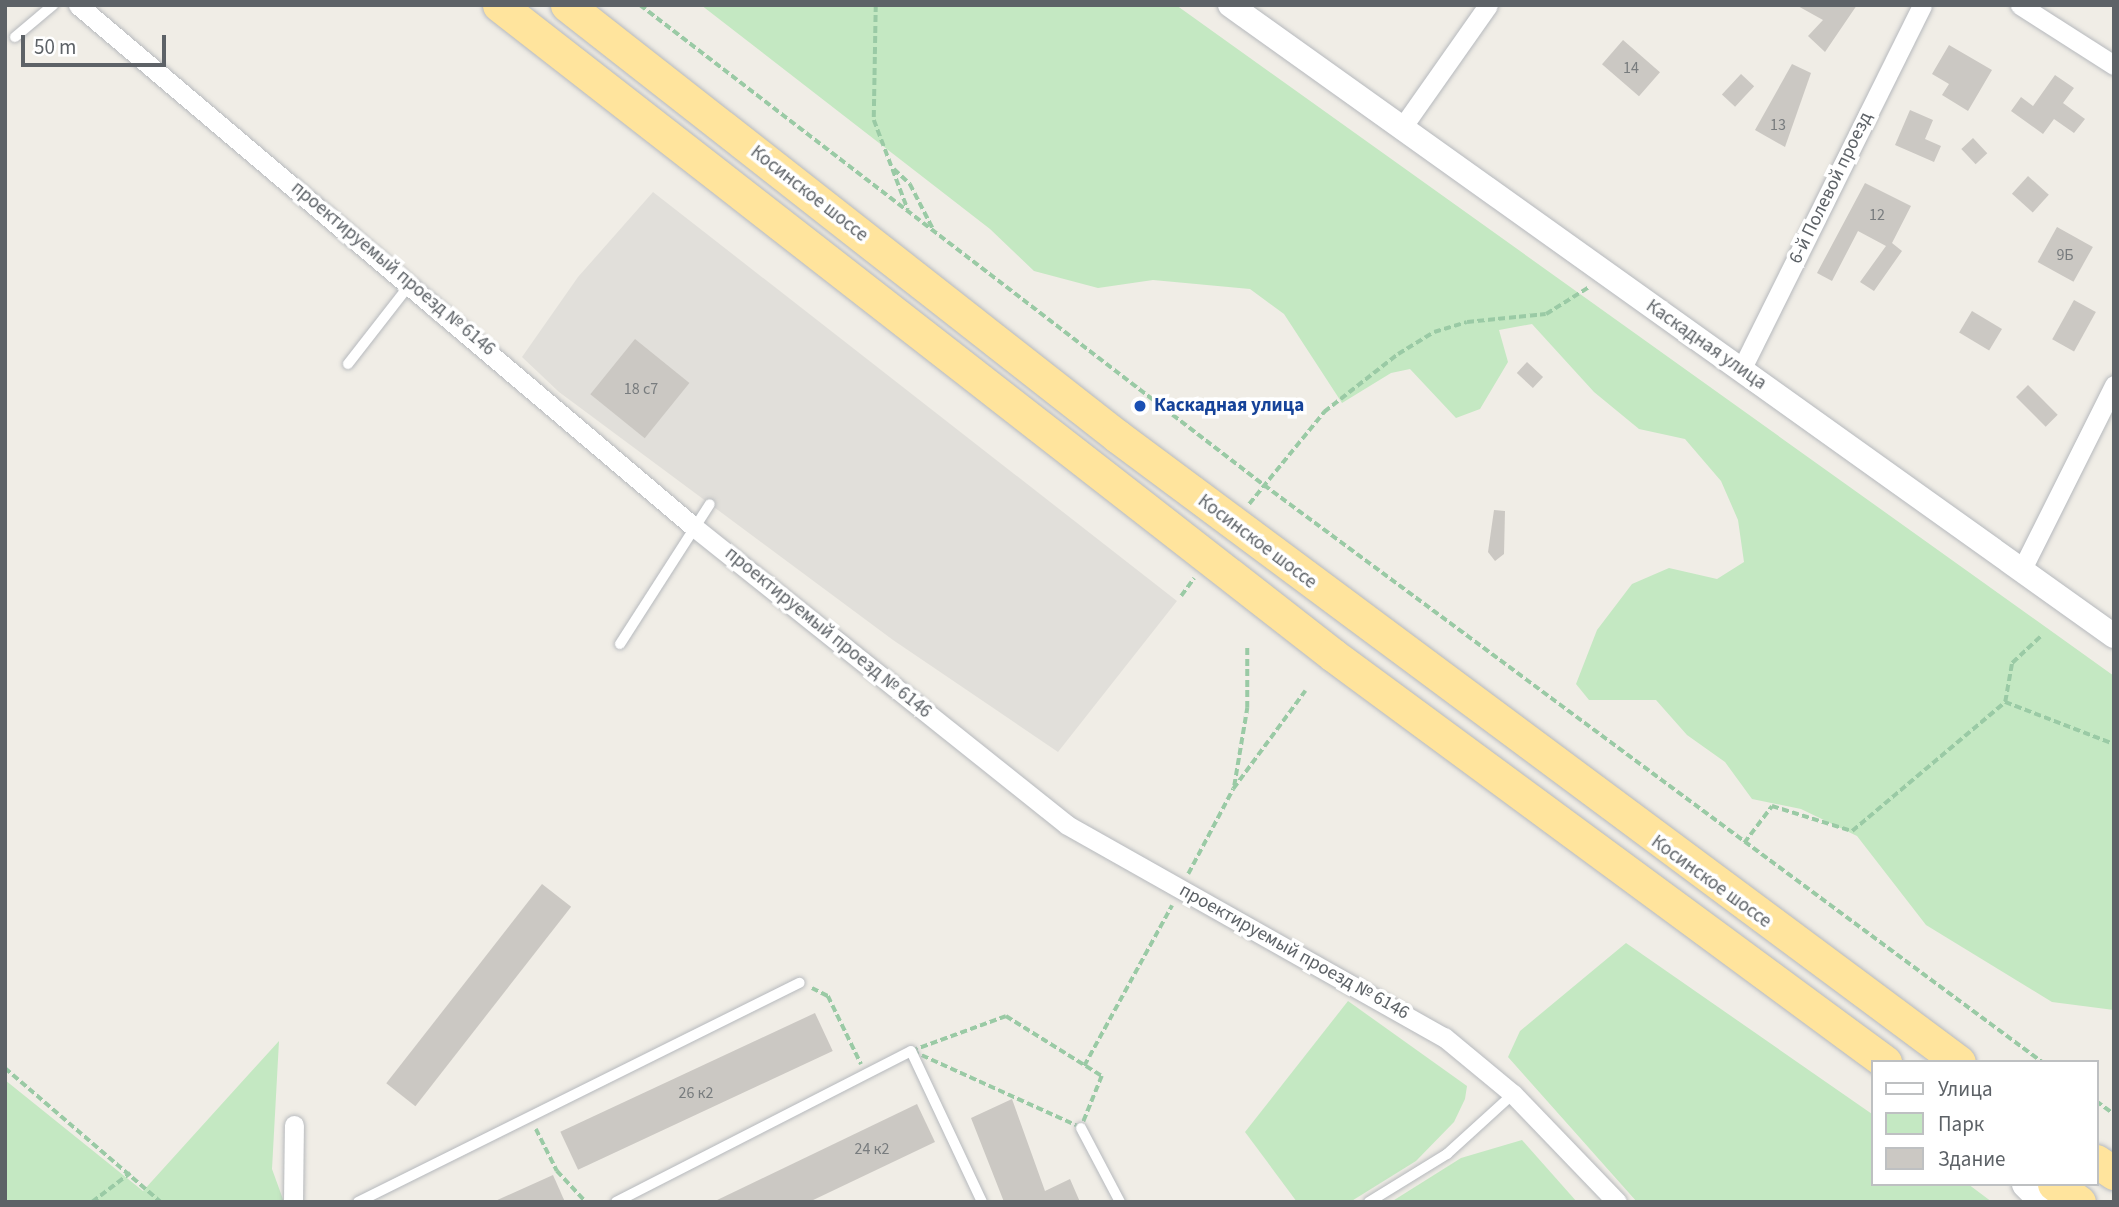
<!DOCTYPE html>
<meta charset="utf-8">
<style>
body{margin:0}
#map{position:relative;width:2119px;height:1207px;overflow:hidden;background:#f0ede6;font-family:"Source Sans 3",sans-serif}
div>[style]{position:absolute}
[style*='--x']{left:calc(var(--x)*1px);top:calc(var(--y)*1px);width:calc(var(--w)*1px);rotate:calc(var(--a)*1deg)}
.industrial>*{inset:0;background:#e1dfda}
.green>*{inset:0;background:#c4e8c2}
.building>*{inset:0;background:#cbc8c3;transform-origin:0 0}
.path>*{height:3.5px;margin-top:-1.75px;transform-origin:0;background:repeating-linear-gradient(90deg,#9acaa5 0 7px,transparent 0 10.5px)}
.roads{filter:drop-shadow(0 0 2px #b6b9bd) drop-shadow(0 0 2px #b6b9bd)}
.service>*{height:10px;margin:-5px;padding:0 5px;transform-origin:5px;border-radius:5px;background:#fff}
.minor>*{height:19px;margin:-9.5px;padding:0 9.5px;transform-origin:9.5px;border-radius:9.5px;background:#fff}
.tertiary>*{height:24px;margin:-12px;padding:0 12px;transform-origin:12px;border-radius:12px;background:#fff}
.secondary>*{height:28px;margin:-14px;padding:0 14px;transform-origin:14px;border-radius:14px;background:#fff}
.trunk>*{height:33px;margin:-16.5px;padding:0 16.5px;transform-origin:16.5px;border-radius:16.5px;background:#ffe49d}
.dots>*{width:19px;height:19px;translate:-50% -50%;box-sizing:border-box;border:4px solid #fff;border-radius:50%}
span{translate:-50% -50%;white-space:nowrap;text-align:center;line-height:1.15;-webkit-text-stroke:7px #fff;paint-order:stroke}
.number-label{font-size:16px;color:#787c7e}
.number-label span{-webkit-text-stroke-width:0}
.street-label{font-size:19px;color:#5d6267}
.transit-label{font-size:19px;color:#164399;font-weight:700}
.left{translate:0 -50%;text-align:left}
.frame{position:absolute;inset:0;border:7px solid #5d6267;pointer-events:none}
.legend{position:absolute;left:1871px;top:1060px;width:228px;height:126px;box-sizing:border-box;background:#fff;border:2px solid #bec0c2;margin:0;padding:9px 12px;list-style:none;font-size:21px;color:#5d6267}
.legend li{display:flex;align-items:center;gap:14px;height:35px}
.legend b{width:35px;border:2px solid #bec0c2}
.scale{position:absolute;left:21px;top:35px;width:145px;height:32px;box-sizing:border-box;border:4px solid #5d6267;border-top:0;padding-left:9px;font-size:21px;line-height:24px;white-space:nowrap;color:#5d6267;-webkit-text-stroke:5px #fff;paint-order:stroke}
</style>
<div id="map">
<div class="industrial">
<i style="clip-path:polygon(653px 192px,1177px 601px,1058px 752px,893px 640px,559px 392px,522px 357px,578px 277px)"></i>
</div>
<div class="green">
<i style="clip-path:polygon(701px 5px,1176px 5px,2114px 676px,2114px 1010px,2052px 1002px,1926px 925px,1857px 836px,1801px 809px,1752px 799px,1725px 762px,1687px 735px,1656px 700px,1589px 700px,1576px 684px,1597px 630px,1632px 584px,1669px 568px,1717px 579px,1744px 562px,1738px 520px,1721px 481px,1685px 439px,1639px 429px,1594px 392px,1532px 324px,1499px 330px,1508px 362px,1480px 409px,1456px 418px,1410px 369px,1391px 373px,1342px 403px,1284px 314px,1250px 289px,1153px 280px,1098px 288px,1034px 271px,990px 229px)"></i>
<i style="clip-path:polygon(1626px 943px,1872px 1114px,1872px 1184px,1968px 1184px,1992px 1202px,1637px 1202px,1508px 1057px,1520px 1031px)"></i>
<i style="clip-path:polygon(1348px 1001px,1467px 1086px,1465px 1099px,1454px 1122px,1416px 1161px,1350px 1202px,1297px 1202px,1245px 1132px)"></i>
<i style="clip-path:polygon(279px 1041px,272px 1169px,284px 1202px,5px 1202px,5px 1080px,143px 1191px)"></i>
<i style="clip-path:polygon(1522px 1140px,1577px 1202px,1391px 1202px,1461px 1158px)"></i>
</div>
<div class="building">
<i style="clip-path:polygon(1796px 5px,1857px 5px,1825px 52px,1808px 36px,1823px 20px)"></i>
<i style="left:1623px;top:40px;width:49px;height:32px;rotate:41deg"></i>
<i style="clip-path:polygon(1949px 45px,1992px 70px,1968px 111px,1942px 95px,1949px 84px,1932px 74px)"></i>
<i style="clip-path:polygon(1792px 64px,1811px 73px,1785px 147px,1755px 130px)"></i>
<i style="left:1741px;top:74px;width:18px;height:28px;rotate:43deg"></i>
<i style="clip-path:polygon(2055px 75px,2074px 88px,2063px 103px,2085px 119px,2074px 133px,2054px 119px,2043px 134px,2011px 111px,2021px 97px,2033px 106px)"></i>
<i style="clip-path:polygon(1910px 110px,1933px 120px,1925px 139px,1941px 146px,1934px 162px,1895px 145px)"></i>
<i style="left:1973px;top:138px;width:21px;height:16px;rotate:47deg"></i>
<i style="left:2028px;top:176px;width:28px;height:24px;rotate:42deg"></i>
<i style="clip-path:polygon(1865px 183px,1911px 206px,1892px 243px,1902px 251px,1874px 291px,1860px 282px,1886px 246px,1858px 231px,1832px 281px,1817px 273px)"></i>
<i style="left:2057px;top:227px;width:41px;height:40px;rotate:29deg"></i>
<i style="left:2074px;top:300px;width:25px;height:45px;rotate:29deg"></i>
<i style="left:1972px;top:311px;width:35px;height:25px;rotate:31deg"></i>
<i style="left:635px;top:339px;width:70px;height:71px;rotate:39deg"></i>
<i style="left:1527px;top:362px;width:22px;height:15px;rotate:43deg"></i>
<i style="left:2028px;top:385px;width:42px;height:17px;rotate:45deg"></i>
<i style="clip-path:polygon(1494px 510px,1505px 511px,1504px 554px,1495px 561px,1488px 552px)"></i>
<i style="left:542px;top:884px;width:37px;height:253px;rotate:38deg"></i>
<i style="left:815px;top:1013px;width:42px;height:281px;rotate:65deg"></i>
<i style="clip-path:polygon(1012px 1099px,1045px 1191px,1070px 1179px,1080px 1202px,1004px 1202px,971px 1118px)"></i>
<i style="clip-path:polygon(917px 1104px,935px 1142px,809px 1202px,713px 1202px)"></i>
<i style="clip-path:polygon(553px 1175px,565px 1202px,493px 1202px)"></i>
</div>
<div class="path">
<i style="--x:640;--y:5;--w:787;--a:37.57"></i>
<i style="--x:1264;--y:485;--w:969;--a:36.56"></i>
<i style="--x:876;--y:5;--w:115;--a:91"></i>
<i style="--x:874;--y:120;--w:96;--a:69.3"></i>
<i style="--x:894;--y:169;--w:22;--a:43"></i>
<i style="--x:910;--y:184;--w:51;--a:62.9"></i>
<i style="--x:1249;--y:504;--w:119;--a:-50.8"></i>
<i style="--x:1324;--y:412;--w:94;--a:-38.1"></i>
<i style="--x:1398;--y:354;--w:42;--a:-31.4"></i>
<i style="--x:1434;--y:332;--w:34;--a:-17"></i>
<i style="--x:1467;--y:322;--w:79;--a:-5.8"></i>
<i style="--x:1546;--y:314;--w:51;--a:-32.1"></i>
<i style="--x:1181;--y:596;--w:22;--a:-54"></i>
<i style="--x:2005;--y:702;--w:117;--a:21.1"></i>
<i style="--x:1234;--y:786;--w:79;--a:-80.5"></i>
<i style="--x:1247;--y:708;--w:62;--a:-90"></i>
<i style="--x:1744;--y:843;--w:46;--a:-52.9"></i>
<i style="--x:1772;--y:806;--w:84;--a:17.4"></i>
<i style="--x:1852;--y:831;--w:200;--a:-40.1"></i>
<i style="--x:2005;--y:702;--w:40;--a:-80"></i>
<i style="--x:2012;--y:663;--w:40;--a:-43"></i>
<i style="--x:1188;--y:874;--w:96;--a:-62.1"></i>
<i style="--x:1233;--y:789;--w:122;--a:-53.7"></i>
<i style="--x:812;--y:988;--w:18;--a:27"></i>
<i style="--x:828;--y:996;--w:76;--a:64.1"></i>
<i style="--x:1006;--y:1016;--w:113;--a:32"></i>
<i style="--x:1102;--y:1076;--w:56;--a:112"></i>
<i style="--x:1081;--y:1128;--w:187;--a:-155.6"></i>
<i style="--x:911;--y:1051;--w:101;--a:-20.2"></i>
<i style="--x:1084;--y:1066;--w:183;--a:-61.3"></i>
<i style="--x:5;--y:1068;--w:206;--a:40.7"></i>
<i style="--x:2096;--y:1101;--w:22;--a:36"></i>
<i style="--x:536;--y:1129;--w:47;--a:63.4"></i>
<i style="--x:557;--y:1171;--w:42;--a:46.9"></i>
<i style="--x:92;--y:1202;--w:48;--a:-37.3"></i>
</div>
<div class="roads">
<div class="service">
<i style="--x:15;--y:37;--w:50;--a:-40.1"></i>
<i style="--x:348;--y:364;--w:103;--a:-52.1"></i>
<i style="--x:620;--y:644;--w:166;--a:-57.3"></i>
<i style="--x:1081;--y:1128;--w:84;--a:62.2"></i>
<i style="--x:358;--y:1202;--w:493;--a:-26.4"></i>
<i style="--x:616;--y:1202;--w:331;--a:-27.1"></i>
<i style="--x:911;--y:1051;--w:167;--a:64.8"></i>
<i style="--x:1369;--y:1202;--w:92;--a:-31.6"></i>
<i style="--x:1447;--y:1154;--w:89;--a:-42.3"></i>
</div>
<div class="minor">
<i style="--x:78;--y:5;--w:807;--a:40.28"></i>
<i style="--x:694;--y:527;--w:477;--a:38.6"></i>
<i style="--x:1067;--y:825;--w:433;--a:29.4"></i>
<i style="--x:1444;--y:1037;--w:89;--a:39.6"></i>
<i style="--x:1513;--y:1094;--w:150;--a:46.1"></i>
<i style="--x:2020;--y:5;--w:112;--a:32.6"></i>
<i style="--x:1401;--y:129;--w:151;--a:-54.9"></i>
<i style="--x:1741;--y:370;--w:407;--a:-63.6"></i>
<i style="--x:2021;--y:571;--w:208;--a:-63.4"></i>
<i style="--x:293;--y:1202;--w:77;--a:-89.3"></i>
</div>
<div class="tertiary">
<i style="--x:1230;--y:5;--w:1086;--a:35.52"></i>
</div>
<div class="secondary">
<i style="--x:2026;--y:1184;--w:25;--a:45"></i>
</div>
<div class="trunk">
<i style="--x:499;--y:5;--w:1057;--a:37.93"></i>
<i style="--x:1333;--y:655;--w:686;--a:36.4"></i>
<i style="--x:567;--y:5;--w:699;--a:38.08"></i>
<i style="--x:1117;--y:436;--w:1049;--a:36.63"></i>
<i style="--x:2096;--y:1161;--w:22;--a:34"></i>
<i style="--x:2054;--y:1184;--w:31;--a:36"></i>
</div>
</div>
<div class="dots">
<i style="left:1140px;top:406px;background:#1a4fb4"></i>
</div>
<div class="number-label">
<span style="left:1631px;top:68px">14</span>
<span style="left:1778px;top:125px">13</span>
<span style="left:1877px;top:215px">12</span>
<span style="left:2065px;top:255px">9Б</span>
<span style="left:641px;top:389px">18 с7</span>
<span style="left:696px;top:1093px">26 к2</span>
<span style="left:872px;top:1149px">24 к2</span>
</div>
<div class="street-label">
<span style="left:1831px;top:188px;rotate:-64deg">6-й Полевой проезд</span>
<span style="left:809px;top:194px;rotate:38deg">Косинское шоссе</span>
<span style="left:393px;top:269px;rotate:40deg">проектируемый проезд № 6146</span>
<span style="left:1706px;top:345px;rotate:35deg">Каскадная улица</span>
<span style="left:1257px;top:542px;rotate:37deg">Косинское шоссе</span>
<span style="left:828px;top:633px;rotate:39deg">проектируемый проезд № 6146</span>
<span style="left:1711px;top:882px;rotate:36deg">Косинское шоссе</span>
<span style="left:1294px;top:952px;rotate:29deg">проектируемый проезд № 6146</span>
</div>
<div class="transit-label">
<span class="left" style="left:1154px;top:406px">Каскадная улица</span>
</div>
<div class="frame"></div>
<ul class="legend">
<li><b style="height:9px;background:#fff"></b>Улица</li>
<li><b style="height:19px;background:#c4e8c2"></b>Парк</li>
<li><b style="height:19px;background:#cbc8c3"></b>Здание</li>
</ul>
<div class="scale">50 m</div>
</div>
